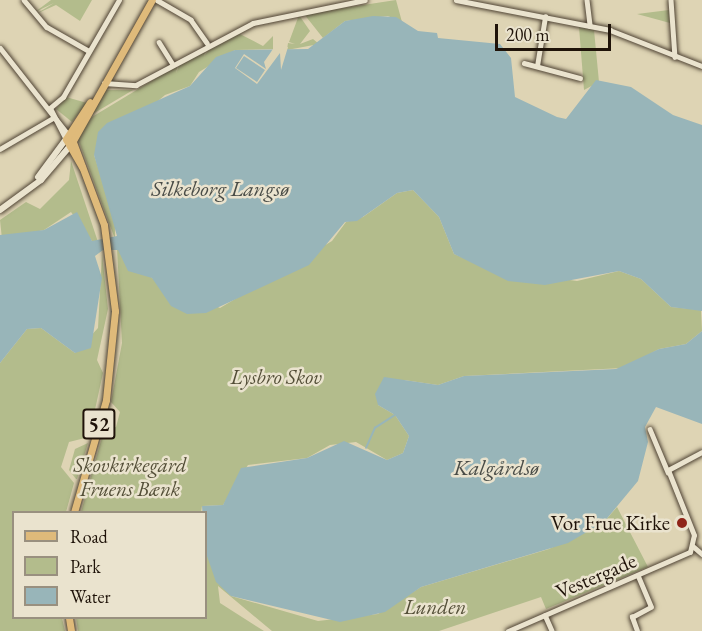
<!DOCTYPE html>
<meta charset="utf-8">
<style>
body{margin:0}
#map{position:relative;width:702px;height:631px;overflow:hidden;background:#ded4b4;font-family:"EB Garamond",serif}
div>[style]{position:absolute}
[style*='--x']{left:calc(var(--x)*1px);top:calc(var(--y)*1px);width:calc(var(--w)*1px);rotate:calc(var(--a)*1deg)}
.green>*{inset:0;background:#b3bc8c}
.water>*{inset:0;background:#98b5b9}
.pier>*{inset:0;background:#ded4b4}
.stream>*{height:1.5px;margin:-0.75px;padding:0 0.75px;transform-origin:0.75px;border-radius:0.75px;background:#98b5b9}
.roads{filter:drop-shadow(0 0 2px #4f4334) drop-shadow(0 0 2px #4f4334)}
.minor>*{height:4.5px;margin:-2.25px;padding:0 2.25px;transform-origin:2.25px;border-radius:2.25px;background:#eae3ce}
.tertiary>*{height:5px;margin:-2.5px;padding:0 2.5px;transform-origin:2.5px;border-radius:2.5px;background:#eae3ce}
.secondary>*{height:6px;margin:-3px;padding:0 3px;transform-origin:3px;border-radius:3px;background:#eae3ce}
.primary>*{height:7px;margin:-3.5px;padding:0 3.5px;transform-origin:3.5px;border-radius:3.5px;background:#dfba7a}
.dots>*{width:16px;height:16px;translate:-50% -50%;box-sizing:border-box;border:3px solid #eae3ce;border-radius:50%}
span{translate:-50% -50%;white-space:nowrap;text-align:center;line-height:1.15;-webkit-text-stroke:5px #eae3ce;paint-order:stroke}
.shield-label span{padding:2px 4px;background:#eae3ce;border:2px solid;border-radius:4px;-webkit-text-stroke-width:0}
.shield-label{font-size:20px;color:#1f1309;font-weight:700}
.park-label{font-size:21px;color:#534e37;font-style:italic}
.poi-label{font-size:21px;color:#1f1309}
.right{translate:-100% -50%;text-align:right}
.street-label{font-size:21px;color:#1f1309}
.water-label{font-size:22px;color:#494c47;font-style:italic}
.legend{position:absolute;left:12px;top:511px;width:195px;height:108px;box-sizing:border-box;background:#eae3ce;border:2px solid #99907f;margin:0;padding:8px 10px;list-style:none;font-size:18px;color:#1f1309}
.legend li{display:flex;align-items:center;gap:12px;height:30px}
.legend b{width:30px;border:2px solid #99907f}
.scale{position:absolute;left:495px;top:24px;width:116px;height:27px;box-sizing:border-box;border:3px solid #1f1309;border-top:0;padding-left:8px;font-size:18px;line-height:21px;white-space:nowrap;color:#1f1309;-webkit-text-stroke:4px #eae3ce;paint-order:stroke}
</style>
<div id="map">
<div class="green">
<i style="clip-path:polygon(51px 0,92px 0,80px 21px,56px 5px,36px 14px,54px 3px,35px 12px)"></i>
<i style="clip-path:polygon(396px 0,402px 22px,388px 16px,345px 21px,323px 38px,304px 14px)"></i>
<i style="clip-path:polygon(669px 10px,670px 23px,637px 14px)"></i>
<i style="clip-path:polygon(299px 15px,310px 31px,300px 44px,313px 39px,319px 44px,287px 50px,288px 43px,295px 44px,289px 42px)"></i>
<i style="clip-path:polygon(579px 27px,594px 30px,599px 82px,584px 90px)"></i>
<i style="clip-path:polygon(238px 33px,263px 46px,273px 36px,273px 49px,235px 50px,199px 72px,190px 86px,165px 95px,94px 155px,115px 219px,115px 239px,78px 139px,81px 133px,92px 117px,178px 65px,176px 73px,180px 63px,207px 49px,204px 56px,209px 49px,208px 47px)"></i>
<i style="clip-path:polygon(107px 90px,133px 90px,91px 115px,105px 91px)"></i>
<i style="clip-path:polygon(66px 97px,87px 103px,72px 122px,56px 109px)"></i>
<i style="clip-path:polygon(71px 161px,98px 242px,92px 241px,71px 212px,44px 230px,2px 239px,0 220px,26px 202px,40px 209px,69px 180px)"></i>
<i style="clip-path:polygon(413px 190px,439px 217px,454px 254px,490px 269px,577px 281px,619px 271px,641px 279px,671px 307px,701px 310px,702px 331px,686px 344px,659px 349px,623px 368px,464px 376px,438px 385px,404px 380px,378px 405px,395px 415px,409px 436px,403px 453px,387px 460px,356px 442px,330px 445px,307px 458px,248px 465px,223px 505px,202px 506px,201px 512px,81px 512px,104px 430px,116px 427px,120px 412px,111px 402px,122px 343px,117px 248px,152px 278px,220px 308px,332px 241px,346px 222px,363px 217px,397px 193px)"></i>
<i style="clip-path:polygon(102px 254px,108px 309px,97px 360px,103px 373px,89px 437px,69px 442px,61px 467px,74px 483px,66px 512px,14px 512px,14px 618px,62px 618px,65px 631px,0 631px,0 363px,27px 329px,41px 328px,75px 353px,98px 328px)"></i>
<i style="clip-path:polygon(88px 443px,77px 479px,76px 479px,69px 470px,75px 449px)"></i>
<i style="clip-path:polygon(617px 507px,648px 567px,546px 609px,541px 597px,439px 631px,272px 631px,218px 586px,220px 603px,264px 631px,78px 631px,76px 618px,206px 618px,206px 553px,231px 596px,318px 621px,378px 614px,421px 587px,549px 549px,604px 522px)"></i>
</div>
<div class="water">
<i style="clip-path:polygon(373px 16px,396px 17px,418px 31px,437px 33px,438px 38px,500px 44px,511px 58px,515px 97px,557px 117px,566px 119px,596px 80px,631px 87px,673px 115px,702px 125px,702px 311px,671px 307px,641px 279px,619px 271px,545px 285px,508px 281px,454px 254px,439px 217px,413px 190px,397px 193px,357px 221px,345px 222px,309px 265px,206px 313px,187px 314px,171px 306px,152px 278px,128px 271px,118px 250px,103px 250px,95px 256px,102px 278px,91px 348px,75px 353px,41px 328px,27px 329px,0 363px,0 235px,44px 230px,77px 212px,92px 241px,117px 236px,94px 155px,98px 132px,107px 123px,190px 86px,216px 57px,235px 50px,308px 49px,345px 21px)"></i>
<i style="clip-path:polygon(702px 331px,702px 424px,656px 407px,645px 427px,648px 442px,638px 481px,604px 522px,568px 543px,421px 587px,385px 612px,340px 622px,231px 596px,216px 582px,206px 553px,202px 506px,223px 505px,241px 468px,307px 458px,344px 441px,387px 460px,403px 453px,409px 436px,395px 415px,378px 405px,375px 394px,384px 377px,438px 385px,464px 376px,616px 369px,659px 349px,686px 344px)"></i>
</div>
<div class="pier">
<i style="clip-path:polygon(evenodd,288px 47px,281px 70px,280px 53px,257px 84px,235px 68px,244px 54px,266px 69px,264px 62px,273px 49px,288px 47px,244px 56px,265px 70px,257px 82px,236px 68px,244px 56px)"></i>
</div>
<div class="stream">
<i style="--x:366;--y:448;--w:22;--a:-66"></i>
<i style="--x:375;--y:428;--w:24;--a:-33"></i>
</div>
<div class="roads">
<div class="minor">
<i style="--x:24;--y:0;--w:35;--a:50"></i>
<i style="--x:47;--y:27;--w:48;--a:29.7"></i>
<i style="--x:157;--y:0;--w:39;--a:30"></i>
<i style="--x:191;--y:20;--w:28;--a:55"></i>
<i style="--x:456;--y:0;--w:157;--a:11"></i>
<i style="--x:610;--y:30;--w:99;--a:21.4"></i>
<i style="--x:587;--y:0;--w:26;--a:83"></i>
<i style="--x:671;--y:0;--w:57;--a:86"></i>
<i style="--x:159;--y:42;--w:25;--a:58"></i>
<i style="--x:524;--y:63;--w:58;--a:15"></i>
<i style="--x:537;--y:66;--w:50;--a:-80.7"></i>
<i style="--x:104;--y:83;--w:32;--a:4"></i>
<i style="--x:136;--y:85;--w:132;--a:-27.9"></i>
<i style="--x:253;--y:23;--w:114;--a:-11.6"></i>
<i style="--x:50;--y:108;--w:17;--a:-40"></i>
<i style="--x:63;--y:97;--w:112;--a:-60"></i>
<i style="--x:0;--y:149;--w:61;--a:-30.3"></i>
<i style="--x:650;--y:429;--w:47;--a:67.3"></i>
<i style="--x:694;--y:547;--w:11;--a:41"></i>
<i style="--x:545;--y:615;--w:17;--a:66"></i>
<i style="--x:637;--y:631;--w:15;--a:-110"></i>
<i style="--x:632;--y:617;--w:21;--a:-28"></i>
<i style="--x:651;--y:607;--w:34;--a:-113"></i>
</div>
<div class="tertiary">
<i style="--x:0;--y:48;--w:112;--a:51.9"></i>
<i style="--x:51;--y:110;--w:33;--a:63"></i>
<i style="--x:508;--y:631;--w:198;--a:-23.5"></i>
<i style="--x:690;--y:552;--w:17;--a:-77"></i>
<i style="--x:694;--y:535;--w:70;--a:-111.8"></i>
<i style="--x:668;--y:470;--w:38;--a:-28"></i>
</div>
<div class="secondary">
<i style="--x:38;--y:177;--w:47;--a:-53.6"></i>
<i style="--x:0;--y:210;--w:51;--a:-36.2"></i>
<i style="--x:41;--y:180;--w:45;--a:-49.5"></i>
</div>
<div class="primary">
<i style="--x:70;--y:134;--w:97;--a:69.5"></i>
<i style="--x:104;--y:225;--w:87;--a:82.7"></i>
<i style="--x:115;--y:311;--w:89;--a:95.8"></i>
<i style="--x:106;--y:400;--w:116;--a:105.9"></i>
<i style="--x:70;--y:146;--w:167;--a:-60.7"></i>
<i style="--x:82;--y:167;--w:32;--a:-120"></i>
<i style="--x:66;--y:139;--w:44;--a:-57"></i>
<i style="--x:69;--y:618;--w:13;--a:81"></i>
</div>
</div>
<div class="dots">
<i style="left:682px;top:523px;background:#8f2418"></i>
</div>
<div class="shield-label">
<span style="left:99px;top:424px">52</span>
</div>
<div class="park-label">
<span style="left:276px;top:377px">Lysbro Skov</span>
<span style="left:130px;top:477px">Skovkirkegård<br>Fruens Bænk</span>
<span style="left:435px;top:607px">Lunden</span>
</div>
<div class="poi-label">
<span class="right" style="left:670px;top:523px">Vor Frue Kirke</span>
</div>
<div class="street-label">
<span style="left:596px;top:576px;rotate:-23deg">Vestergade</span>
</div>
<div class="water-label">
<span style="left:220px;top:189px">Silkeborg Langsø</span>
<span style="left:496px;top:468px">Kalgårdsø</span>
</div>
<ul class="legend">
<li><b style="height:8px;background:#dfba7a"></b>Road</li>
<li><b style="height:16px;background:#b3bc8c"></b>Park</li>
<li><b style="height:16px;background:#98b5b9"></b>Water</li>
</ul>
<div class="scale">200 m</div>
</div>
